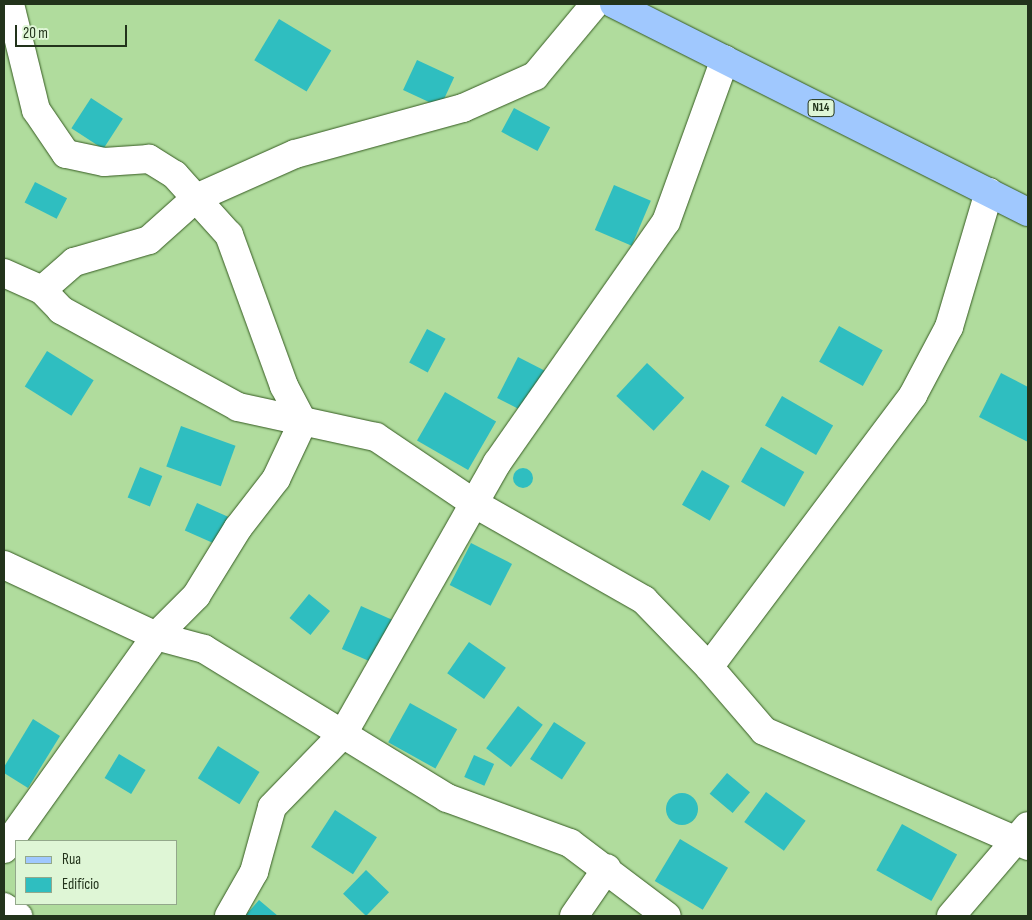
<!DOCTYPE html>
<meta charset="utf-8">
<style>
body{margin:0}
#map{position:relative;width:1032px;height:920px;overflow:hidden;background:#b0dc9d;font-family:"Sofia Sans Condensed",sans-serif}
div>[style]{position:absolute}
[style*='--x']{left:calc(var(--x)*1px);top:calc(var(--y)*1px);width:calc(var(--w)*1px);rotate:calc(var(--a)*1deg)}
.building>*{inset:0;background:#2fbec0;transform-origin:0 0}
.round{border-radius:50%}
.roads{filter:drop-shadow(0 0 1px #355b21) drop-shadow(0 0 1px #355b21)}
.minor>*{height:28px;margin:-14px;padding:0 14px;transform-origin:14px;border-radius:14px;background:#fff}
.primary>*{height:28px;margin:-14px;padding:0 14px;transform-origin:14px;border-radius:14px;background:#a0c8fe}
span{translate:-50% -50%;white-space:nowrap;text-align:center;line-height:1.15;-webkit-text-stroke:5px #dff6d6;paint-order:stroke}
.shield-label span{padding:1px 4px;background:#dff6d6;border:1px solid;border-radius:4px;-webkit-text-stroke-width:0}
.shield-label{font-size:12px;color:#22331b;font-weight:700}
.frame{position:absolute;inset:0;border:5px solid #22331b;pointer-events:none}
.legend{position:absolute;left:15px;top:840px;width:162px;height:65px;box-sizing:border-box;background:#dff6d6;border:1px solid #93a88b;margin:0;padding:6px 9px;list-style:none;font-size:15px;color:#22331b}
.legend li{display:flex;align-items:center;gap:10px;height:25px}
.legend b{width:25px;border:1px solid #93a88b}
.scale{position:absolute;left:15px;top:25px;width:112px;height:22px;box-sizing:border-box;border:2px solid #22331b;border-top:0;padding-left:6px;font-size:15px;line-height:18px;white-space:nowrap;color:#22331b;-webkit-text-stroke:4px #dff6d6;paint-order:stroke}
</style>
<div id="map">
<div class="building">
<i style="left:279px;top:19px;width:61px;height:48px;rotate:31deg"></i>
<i style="left:417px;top:60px;width:41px;height:33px;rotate:25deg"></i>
<i style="left:91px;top:98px;width:38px;height:36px;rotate:33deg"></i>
<i style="left:514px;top:108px;width:41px;height:27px;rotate:28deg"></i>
<i style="left:35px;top:182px;width:36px;height:23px;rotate:27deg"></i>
<i style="left:614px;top:185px;width:40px;height:49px;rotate:23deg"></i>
<i style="left:839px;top:326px;width:50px;height:41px;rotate:29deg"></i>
<i style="left:427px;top:329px;width:21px;height:38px;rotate:28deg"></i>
<i style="left:47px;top:351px;width:55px;height:42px;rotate:32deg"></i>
<i style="left:518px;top:357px;width:33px;height:46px;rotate:27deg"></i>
<i style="left:647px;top:363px;width:51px;height:45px;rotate:43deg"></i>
<i style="clip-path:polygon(1001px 373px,1028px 387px,1028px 442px,979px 417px)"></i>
<i style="left:445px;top:392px;width:59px;height:56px;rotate:30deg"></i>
<i style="left:782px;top:396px;width:59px;height:34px;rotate:30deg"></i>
<i style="left:181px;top:426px;width:58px;height:43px;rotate:20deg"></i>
<i style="left:761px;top:447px;width:50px;height:40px;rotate:30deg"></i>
<i style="left:140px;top:467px;width:24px;height:33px;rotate:22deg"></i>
<i class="round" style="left:513px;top:468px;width:20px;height:20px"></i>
<i style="left:702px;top:470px;width:32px;height:40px;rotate:30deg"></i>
<i style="left:197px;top:503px;width:34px;height:30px;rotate:24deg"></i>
<i style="left:471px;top:543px;width:46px;height:47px;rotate:27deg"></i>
<i style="left:309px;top:594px;width:27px;height:31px;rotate:39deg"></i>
<i style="left:361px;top:606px;width:34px;height:47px;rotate:24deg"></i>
<i style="left:469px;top:642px;width:45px;height:38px;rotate:35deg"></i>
<i style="left:410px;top:703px;width:54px;height:45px;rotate:29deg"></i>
<i style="left:518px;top:706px;width:31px;height:53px;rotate:37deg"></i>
<i style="clip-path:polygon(33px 719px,60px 736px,28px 788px,4px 773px,4px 767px)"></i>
<i style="left:554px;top:722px;width:38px;height:44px;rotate:33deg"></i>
<i style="left:218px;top:746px;width:49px;height:38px;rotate:32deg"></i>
<i style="left:119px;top:754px;width:31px;height:28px;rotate:31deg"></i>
<i style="left:474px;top:755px;width:22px;height:24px;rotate:24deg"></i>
<i style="left:727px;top:773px;width:30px;height:27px;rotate:40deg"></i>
<i style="left:766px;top:792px;width:49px;height:37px;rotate:36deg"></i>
<i class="round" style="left:666px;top:793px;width:32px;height:32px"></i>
<i style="left:335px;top:810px;width:50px;height:44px;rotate:33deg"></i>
<i style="left:902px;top:824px;width:63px;height:53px;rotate:29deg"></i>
<i style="left:680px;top:839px;width:56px;height:49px;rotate:31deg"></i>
<i style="left:366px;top:870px;width:32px;height:33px;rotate:44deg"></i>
<i style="clip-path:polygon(259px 900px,278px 916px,245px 916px)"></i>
</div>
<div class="roads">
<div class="minor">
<i style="--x:4;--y:273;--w:42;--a:24.1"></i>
<i style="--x:42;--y:290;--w:28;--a:46"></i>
<i style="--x:61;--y:310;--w:202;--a:28.7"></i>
<i style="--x:238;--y:407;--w:141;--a:12.3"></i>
<i style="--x:376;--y:437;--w:122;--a:34"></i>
<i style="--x:477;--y:505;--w:192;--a:29.6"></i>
<i style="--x:644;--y:600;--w:93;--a:45.9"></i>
<i style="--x:709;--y:667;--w:340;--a:-53.1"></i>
<i style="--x:913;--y:395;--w:77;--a:-62.1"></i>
<i style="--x:949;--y:327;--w:141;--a:-73.5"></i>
<i style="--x:42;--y:290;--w:43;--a:-41.2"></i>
<i style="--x:74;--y:262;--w:78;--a:-16.3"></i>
<i style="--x:149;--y:240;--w:63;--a:-41.8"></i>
<i style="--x:196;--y:198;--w:108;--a:-24"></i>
<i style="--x:295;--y:154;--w:174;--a:-15.3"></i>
<i style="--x:463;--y:108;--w:79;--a:-24"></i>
<i style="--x:535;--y:76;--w:94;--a:-50.2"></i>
<i style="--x:4;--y:565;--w:168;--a:25"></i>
<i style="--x:156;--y:636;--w:50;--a:15.2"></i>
<i style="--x:204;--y:649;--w:285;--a:31.5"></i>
<i style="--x:447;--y:798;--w:131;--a:20.1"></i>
<i style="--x:570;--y:843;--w:121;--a:37"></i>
<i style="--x:709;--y:667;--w:84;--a:49.3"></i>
<i style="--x:764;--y:731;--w:288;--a:23.5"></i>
<i style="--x:4;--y:849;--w:262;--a:-54.5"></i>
<i style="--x:156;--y:636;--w:57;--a:-45"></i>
<i style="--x:196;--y:596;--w:80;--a:-58.3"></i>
<i style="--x:238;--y:528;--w:62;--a:-52.2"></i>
<i style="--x:276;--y:479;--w:63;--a:-64.7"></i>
<i style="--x:303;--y:422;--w:41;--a:-117.8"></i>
<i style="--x:284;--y:386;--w:161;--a:-110"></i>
<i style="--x:229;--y:235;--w:81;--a:-132"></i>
<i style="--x:175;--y:175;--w:31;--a:-148"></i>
<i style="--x:149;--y:159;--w:45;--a:176.2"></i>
<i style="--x:104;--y:162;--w:39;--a:-168"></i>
<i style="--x:66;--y:154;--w:53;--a:-124.3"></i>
<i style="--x:36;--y:110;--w:109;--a:-103.8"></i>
<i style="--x:4;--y:907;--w:17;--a:33"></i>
<i style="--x:229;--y:916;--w:51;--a:-60.4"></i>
<i style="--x:254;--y:872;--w:67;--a:-74.5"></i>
<i style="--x:272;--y:807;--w:102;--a:-45.8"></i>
<i style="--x:343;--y:734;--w:312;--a:-60.4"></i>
<i style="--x:497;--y:463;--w:294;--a:-55"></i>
<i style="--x:666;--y:222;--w:173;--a:-70.1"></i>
<i style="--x:574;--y:916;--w:58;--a:-55.5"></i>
<i style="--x:951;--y:916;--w:118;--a:-49.5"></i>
</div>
<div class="primary">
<i style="--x:614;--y:4;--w:463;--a:26.7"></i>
</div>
</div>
<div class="shield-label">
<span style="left:821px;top:108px">N14</span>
</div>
<div class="frame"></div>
<ul class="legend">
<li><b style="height:6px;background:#a0c8fe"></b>Rua</li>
<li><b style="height:14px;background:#2fbec0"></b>Edifício</li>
</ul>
<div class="scale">20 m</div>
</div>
